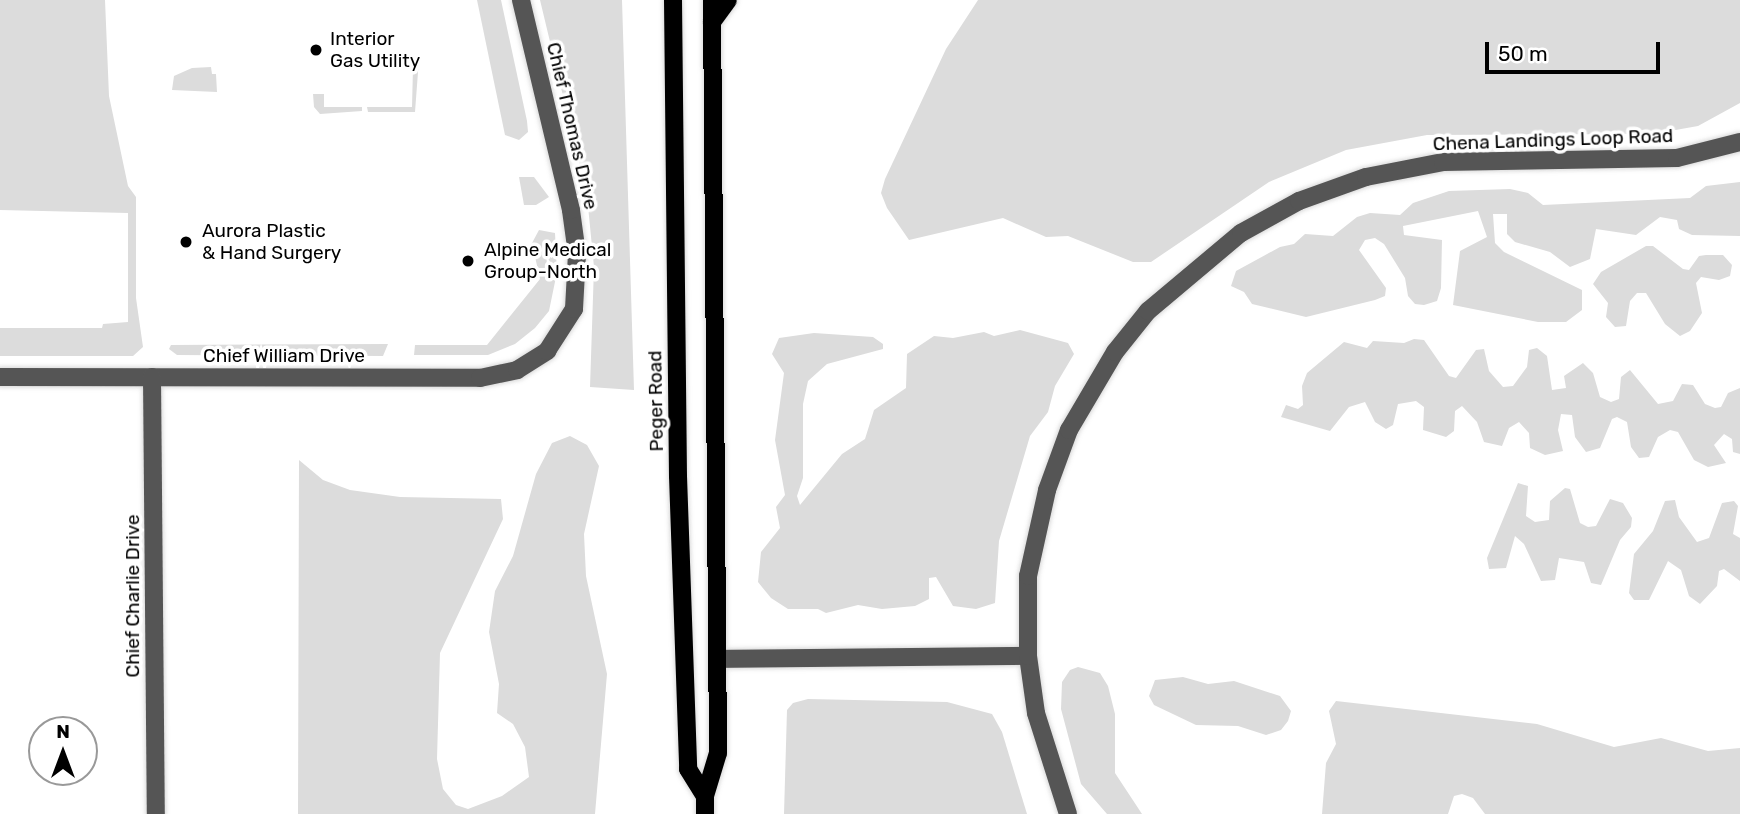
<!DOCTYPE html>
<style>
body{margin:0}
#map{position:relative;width:1740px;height:814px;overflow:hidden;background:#fff;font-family:Rubik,sans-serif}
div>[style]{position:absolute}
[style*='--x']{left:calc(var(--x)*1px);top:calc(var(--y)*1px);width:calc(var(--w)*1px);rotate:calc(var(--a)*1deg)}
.green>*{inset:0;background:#dcdcdc}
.roads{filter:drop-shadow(0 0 2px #dbdbdb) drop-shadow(0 0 2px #dbdbdb)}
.minor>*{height:18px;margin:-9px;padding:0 9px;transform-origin:9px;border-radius:9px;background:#555}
.major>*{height:18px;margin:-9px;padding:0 9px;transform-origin:9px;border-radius:9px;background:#000}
.dots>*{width:19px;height:19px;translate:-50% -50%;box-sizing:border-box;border:4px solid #fff;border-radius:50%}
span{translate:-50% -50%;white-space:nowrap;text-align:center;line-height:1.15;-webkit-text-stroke:7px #fff;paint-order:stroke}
.poi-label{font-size:19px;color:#000}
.left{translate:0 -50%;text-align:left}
.street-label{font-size:19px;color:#000}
.north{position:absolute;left:28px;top:716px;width:70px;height:70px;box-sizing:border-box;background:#fff;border:2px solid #999;border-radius:50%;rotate:0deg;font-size:19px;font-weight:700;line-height:28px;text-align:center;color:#000}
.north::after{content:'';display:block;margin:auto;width:24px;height:32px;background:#000;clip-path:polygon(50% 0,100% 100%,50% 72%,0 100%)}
.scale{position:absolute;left:1485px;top:42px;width:175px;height:32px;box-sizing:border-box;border:4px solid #000;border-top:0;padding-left:9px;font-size:21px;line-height:24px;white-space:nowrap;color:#000;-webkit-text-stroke:5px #fff;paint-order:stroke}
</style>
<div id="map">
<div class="green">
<i style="clip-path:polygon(0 0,105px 0,109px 96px,128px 186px,136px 197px,136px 298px,143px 347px,133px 356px,0 356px,0 328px,102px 328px,103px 324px,128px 322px,128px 213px,0 210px)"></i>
<i style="clip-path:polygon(477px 0,501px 0,527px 121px,528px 132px,519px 140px,505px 135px)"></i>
<i style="clip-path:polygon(540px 0,622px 0,634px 390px,590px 387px,594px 267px,587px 196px)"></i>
<i style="clip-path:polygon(978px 0,1740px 0,1740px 103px,1698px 126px,1653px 134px,1427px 135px,1346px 150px,1269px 182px,1151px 262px,1133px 262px,1068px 236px,1046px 237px,1003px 218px,909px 240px,887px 208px,881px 193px,885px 179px,946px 49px)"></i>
<i style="clip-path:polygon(419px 59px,415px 112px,368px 112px,367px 107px,412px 107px,413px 67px)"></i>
<i style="clip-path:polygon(211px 67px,212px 74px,216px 74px,217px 92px,172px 90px,174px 76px,192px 68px)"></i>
<i style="clip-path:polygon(313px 94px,324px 94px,324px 107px,362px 107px,362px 111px,320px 114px,314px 107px)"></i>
<i style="clip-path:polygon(519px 177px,534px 177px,549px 197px,536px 205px,524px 205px)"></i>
<i style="clip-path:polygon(1740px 182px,1740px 236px,1692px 235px,1679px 229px,1677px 220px,1660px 217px,1636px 235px,1596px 229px,1590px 259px,1570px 267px,1550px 252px,1515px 242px,1507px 234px,1507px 214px,1493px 214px,1495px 243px,1504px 252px,1582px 290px,1582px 310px,1566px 322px,1538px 322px,1453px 305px,1460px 251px,1487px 237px,1478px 211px,1403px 226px,1404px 235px,1442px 240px,1441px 288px,1437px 301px,1424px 305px,1415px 304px,1408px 296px,1405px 278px,1384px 244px,1375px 238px,1365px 240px,1359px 250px,1386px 288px,1385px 296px,1375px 300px,1306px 317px,1252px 304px,1244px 292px,1231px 286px,1236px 271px,1280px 247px,1294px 244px,1305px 234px,1333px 236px,1357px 217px,1370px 213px,1400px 215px,1413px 203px,1449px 191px,1510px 189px,1528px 193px,1543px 205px,1690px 198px,1706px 186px)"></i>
<i style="clip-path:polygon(539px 230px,555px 233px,557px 272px,549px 311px,535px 328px,515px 344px,488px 355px,414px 355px,415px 345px,487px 345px,540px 279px,532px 243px)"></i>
<i style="clip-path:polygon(1646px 246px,1653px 246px,1683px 269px,1689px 270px,1699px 256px,1706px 255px,1723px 255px,1732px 265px,1730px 276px,1719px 280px,1701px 277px,1696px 283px,1702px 313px,1690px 331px,1680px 336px,1665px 324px,1646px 293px,1637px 293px,1630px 301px,1626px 326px,1615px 327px,1606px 317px,1608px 303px,1593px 284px,1601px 272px)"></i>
<i style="clip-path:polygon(1020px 330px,1068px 343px,1074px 354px,1055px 386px,1048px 412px,1030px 436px,999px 541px,995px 603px,976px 609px,953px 606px,936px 577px,929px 578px,929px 599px,915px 606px,882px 609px,858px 605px,826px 613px,818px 609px,788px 609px,771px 598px,758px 582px,761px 552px,780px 528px,776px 507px,785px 495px,775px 440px,784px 373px,772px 354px,779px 338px,814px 333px,873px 337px,883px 344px,883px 349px,827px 364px,808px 381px,803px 404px,803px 478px,797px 496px,800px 505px,842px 454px,865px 439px,874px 410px,906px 388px,907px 354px,934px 336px,953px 338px,984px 332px,994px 336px)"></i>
<i style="clip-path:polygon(1414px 339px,1424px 340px,1449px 376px,1456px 378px,1476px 350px,1484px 349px,1489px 371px,1503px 387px,1513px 386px,1527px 367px,1529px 350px,1537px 348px,1547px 356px,1552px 390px,1566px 388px,1564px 376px,1583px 363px,1593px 373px,1600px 397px,1611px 402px,1619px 399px,1621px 377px,1630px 370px,1658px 404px,1673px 401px,1682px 384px,1693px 385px,1705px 404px,1715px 408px,1721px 407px,1728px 393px,1740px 388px,1740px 454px,1733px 452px,1732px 439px,1724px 434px,1714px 445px,1726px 463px,1708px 467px,1694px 460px,1678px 432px,1670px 430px,1658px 437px,1649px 457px,1639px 458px,1631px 447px,1627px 422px,1617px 417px,1612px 419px,1600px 448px,1586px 452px,1575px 437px,1572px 415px,1561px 414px,1558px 430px,1563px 451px,1545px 455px,1530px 448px,1529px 433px,1519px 422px,1509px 428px,1502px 446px,1484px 442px,1477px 422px,1462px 406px,1455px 411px,1454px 431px,1446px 437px,1423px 430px,1424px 407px,1416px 401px,1398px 404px,1393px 425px,1386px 429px,1375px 422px,1365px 402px,1349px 407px,1330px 431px,1281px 417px,1286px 405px,1298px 409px,1303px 405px,1302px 386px,1307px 373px,1344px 342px,1367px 348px,1373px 341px,1404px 343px)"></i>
<i style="clip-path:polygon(388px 344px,383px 356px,177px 355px,169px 349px,171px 345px)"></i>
<i style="clip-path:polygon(570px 436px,587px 445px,599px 466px,584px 534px,586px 576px,607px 674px,595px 814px,298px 814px,299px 460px,323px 480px,350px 490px,400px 497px,501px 499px,503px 519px,440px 653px,437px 759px,443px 789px,456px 805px,468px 809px,502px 796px,529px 777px,525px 747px,513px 724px,497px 713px,499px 684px,489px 632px,495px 591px,513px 556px,536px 474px,552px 443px)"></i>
<i style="clip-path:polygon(1518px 483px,1528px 486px,1526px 516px,1535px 522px,1549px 520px,1550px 501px,1565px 488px,1570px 489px,1580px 523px,1588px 527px,1596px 526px,1610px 499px,1623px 503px,1632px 518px,1631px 527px,1620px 540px,1601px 585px,1591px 583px,1584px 562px,1559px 558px,1555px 580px,1541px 581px,1524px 544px,1515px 536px,1506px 568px,1489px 569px,1487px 558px)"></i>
<i style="clip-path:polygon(1675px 500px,1679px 517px,1697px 542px,1709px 538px,1722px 503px,1734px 501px,1738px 506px,1733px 534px,1740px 538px,1740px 581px,1724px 569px,1719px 571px,1717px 586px,1700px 604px,1689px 596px,1681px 570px,1668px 561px,1649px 600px,1634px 600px,1629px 593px,1634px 554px,1653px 531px,1665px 501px)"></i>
<i style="clip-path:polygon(1078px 667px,1100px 673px,1108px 686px,1115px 714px,1115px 773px,1142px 814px,1107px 814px,1081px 784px,1061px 709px,1062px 682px,1070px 670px)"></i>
<i style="clip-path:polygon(1183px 677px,1208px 684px,1234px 681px,1280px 696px,1291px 711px,1288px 721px,1281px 730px,1266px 735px,1238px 726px,1196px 725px,1154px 705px,1149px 696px,1155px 680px)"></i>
<i style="clip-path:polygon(808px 699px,947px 702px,992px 714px,1002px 732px,1027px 814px,784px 814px,787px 710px,793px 703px)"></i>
<i style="clip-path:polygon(1336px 701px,1537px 724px,1614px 747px,1661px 738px,1708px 751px,1740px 748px,1740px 814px,1485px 814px,1473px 798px,1462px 794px,1454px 796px,1448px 814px,1322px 814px,1326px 763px,1336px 744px,1329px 711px)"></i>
</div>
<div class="roads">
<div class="minor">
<i style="--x:0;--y:377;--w:480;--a:0.1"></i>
<i style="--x:480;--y:378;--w:38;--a:-12"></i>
<i style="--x:517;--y:370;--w:36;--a:-32"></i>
<i style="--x:547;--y:351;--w:50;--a:-57.3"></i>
<i style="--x:574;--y:309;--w:55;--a:-86.9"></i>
<i style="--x:577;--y:254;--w:44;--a:-97.8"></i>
<i style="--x:571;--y:210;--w:216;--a:-103.4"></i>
<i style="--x:152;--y:377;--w:437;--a:89.5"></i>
<i style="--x:718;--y:659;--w:310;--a:-0.6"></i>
<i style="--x:1068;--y:814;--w:106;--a:-107.6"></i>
<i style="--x:1036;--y:713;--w:58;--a:-98"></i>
<i style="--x:1028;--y:656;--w:80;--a:-90"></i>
<i style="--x:1028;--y:576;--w:88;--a:-77.5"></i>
<i style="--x:1047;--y:490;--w:64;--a:-69.9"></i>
<i style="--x:1069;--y:430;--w:91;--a:-59.5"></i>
<i style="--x:1115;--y:352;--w:53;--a:-51.2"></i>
<i style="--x:1148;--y:311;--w:121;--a:-40"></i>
<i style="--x:1241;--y:233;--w:66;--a:-28.9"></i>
<i style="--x:1299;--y:201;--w:71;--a:-19.7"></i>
<i style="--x:1366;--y:177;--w:78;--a:-11"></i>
<i style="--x:1443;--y:162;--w:234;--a:-1"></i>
<i style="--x:1677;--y:158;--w:65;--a:-14.3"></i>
</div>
<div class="major">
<i style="--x:673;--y:0;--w:476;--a:89.4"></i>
<i style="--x:678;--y:476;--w:293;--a:88"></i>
<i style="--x:688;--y:769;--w:32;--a:58"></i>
<i style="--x:712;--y:22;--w:27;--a:-54"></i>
<i style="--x:705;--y:814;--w:18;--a:-90"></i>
<i style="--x:705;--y:796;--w:45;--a:-73.2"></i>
<i style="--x:718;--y:753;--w:753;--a:-90.46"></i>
</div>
</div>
<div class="dots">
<i style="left:316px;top:50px;background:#000"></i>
<i style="left:186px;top:242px;background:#000"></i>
<i style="left:468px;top:261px;background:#000"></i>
</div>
<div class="poi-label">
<span class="left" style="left:330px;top:50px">Interior<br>Gas Utility</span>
<span class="left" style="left:202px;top:242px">Aurora Plastic<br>&amp; Hand Surgery</span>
<span class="left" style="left:484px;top:261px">Alpine Medical<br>Group-North</span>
</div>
<div class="street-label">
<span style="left:572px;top:126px;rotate:77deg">Chief Thomas Drive</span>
<span style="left:1553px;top:140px;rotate:-2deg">Chena Landings Loop Road</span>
<span style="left:284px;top:356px">Chief William Drive</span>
<span style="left:656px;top:401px;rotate:-91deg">Peger Road</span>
<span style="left:133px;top:596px;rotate:-90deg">Chief Charlie Drive</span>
</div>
<div class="north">N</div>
<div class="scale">50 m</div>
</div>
